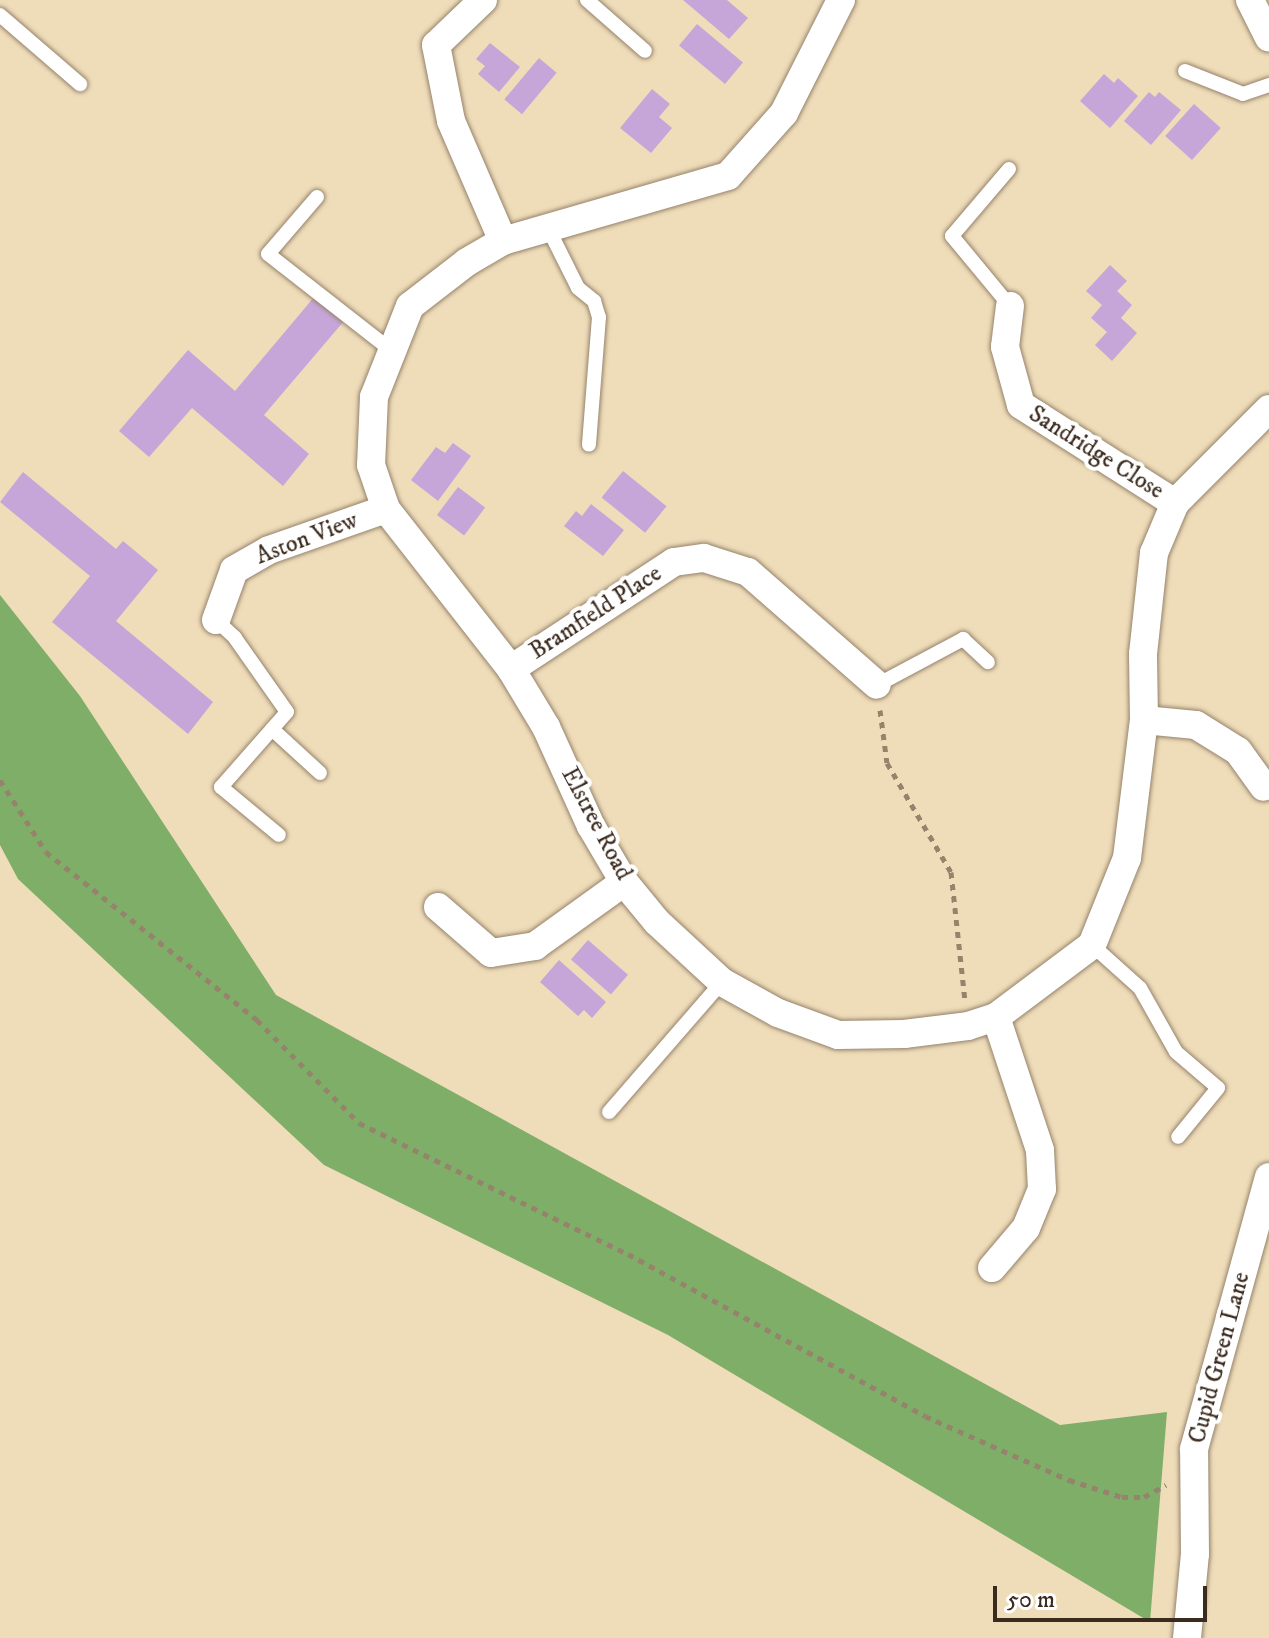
<!DOCTYPE html>
<style>
body{margin:0}
#map{position:relative;width:1269px;height:1638px;overflow:hidden;background:#efdcb9;font-family:"IM FELL DW Pica",serif}
div>[style]{position:absolute}
[style*='--x']{left:calc(var(--x)*1px);top:calc(var(--y)*1px);width:calc(var(--w)*1px);rotate:calc(var(--a)*1deg)}
.forest>*{inset:0;background:#7fae68}
.building>*{inset:0;background:#c6a6d9;transform-origin:0 0}
.path>*{height:5px;margin-top:-2.5px;transform-origin:0;background:repeating-linear-gradient(90deg,#95836c 0 6px,transparent 0 12px)}
.roads{filter:drop-shadow(0 0 2px #95836c) drop-shadow(0 0 2px #95836c)}
.lane>*{height:14px;margin:-7px;padding:0 7px;transform-origin:7px;border-radius:7px;background:#fff}
.street>*{height:28px;margin:-14px;padding:0 14px;transform-origin:14px;border-radius:14px;background:#fff}
span{translate:-50% -50%;white-space:nowrap;text-align:center;line-height:1.15;-webkit-text-stroke:8px #fff;paint-order:stroke}
.street-label{font-size:24px;color:#3b2a1e}
.scale{position:absolute;left:993px;top:1586px;width:214px;height:36px;box-sizing:border-box;border:4px solid #3b2a1e;border-top:0;padding-left:10px;font-size:24px;line-height:28px;white-space:nowrap;color:#3b2a1e;-webkit-text-stroke:6px #fff;paint-order:stroke}
</style>
<div id="map">
<div class="forest">
<i style="clip-path:polygon(0 595px,80px 696px,276px 995px,1060px 1425px,1167px 1412px,1150px 1622px,668px 1335px,324px 1165px,18px 879px,0 845px)"></i>
</div>
<div class="building">
<i style="clip-path:polygon(683px 0,727px 0,748px 18px,729px 39px)"></i>
<i style="left:697px;top:24px;width:60px;height:28px;rotate:40deg"></i>
<i style="clip-path:polygon(490px 43px,520px 67px,499px 92px,478px 74px,485px 66px,476px 59px)"></i>
<i style="left:539px;top:58px;width:23px;height:54px;rotate:40deg"></i>
<i style="clip-path:polygon(1104px 74px,1114px 83px,1118px 78px,1138px 96px,1110px 128px,1080px 101px)"></i>
<i style="clip-path:polygon(652px 89px,670px 104px,659px 117px,672px 128px,651px 153px,620px 128px)"></i>
<i style="clip-path:polygon(1149px 92px,1155px 97px,1159px 92px,1181px 110px,1151px 145px,1124px 121px)"></i>
<i style="left:1194px;top:104px;width:36px;height:43px;rotate:42deg"></i>
<i style="clip-path:polygon(1110px 265px,1127px 281px,1117px 291px,1132px 305px,1121px 318px,1137px 333px,1112px 361px,1095px 345px,1107px 332px,1091px 318px,1102px 305px,1086px 291px)"></i>
<i style="clip-path:polygon(315px 296px,344px 321px,264px 415px,309px 454px,283px 486px,192px 408px,149px 457px,119px 431px,188px 350px,235px 391px)"></i>
<i style="clip-path:polygon(453px 443px,471px 456px,438px 501px,411px 480px,436px 447px,445px 453px)"></i>
<i style="left:623px;top:471px;width:56px;height:34px;rotate:39deg"></i>
<i style="clip-path:polygon(23px 472px,116px 549px,123px 541px,158px 570px,116px 621px,213px 702px,188px 734px,52px 622px,90px 576px,0 502px)"></i>
<i style="left:458px;top:487px;width:34px;height:35px;rotate:37deg"></i>
<i style="clip-path:polygon(591px 504px,624px 530px,603px 556px,564px 526px,576px 511px,582px 516px)"></i>
<i style="left:588px;top:940px;width:53px;height:26px;rotate:41deg"></i>
<i style="clip-path:polygon(559px 960px,606px 1002px,592px 1018px,584px 1010px,578px 1016px,540px 982px)"></i>
</div>
<div class="path">
<i style="--x:880;--y:710;--w:53;--a:82.5"></i>
<i style="--x:887;--y:763;--w:126;--a:59.6"></i>
<i style="--x:951;--y:872;--w:130;--a:83.8"></i>
<i style="--x:0;--y:780;--w:85;--a:57.4"></i>
<i style="--x:46;--y:852;--w:270;--a:38.5"></i>
<i style="--x:257;--y:1020;--w:145;--a:45.3"></i>
<i style="--x:359;--y:1123;--w:299;--a:26"></i>
<i style="--x:628;--y:1254;--w:338;--a:28.6"></i>
<i style="--x:925;--y:1416;--w:158;--a:24"></i>
<i style="--x:1069;--y:1480;--w:56;--a:17.8"></i>
<i style="--x:1122;--y:1497;--w:22;--a:0"></i>
<i style="--x:1144;--y:1497;--w:25;--a:-29"></i>
</div>
<div class="roads">
<div class="lane">
<i style="--x:587;--y:0;--w:77;--a:41.3"></i>
<i style="--x:0;--y:15;--w:106;--a:40.8"></i>
<i style="--x:1185;--y:71;--w:62;--a:21.6"></i>
<i style="--x:1243;--y:94;--w:28;--a:-19"></i>
<i style="--x:1009;--y:169;--w:88;--a:130.4"></i>
<i style="--x:952;--y:236;--w:91;--a:50.4"></i>
<i style="--x:317;--y:197;--w:75;--a:130.7"></i>
<i style="--x:268;--y:254;--w:157;--a:38"></i>
<i style="--x:549;--y:230;--w:65;--a:63.4"></i>
<i style="--x:578;--y:288;--w:21;--a:39"></i>
<i style="--x:594;--y:301;--w:17;--a:73"></i>
<i style="--x:599;--y:317;--w:128;--a:94.5"></i>
<i style="--x:216;--y:620;--w:26;--a:43"></i>
<i style="--x:235;--y:638;--w:90;--a:54.9"></i>
<i style="--x:287;--y:712;--w:100;--a:131.3"></i>
<i style="--x:221;--y:787;--w:75;--a:39.6"></i>
<i style="--x:877;--y:685;--w:98;--a:-28.1"></i>
<i style="--x:963;--y:639;--w:34;--a:43"></i>
<i style="--x:272;--y:729;--w:65;--a:42.5"></i>
<i style="--x:1092;--y:945;--w:64;--a:41.9"></i>
<i style="--x:1140;--y:988;--w:73;--a:60.6"></i>
<i style="--x:1176;--y:1052;--w:55;--a:40.6"></i>
<i style="--x:1218;--y:1088;--w:63;--a:129.2"></i>
<i style="--x:609;--y:1112;--w:172;--a:-49"></i>
</div>
<div class="street">
<i style="--x:483;--y:0;--w:65;--a:136.2"></i>
<i style="--x:436;--y:45;--w:77;--a:78.8"></i>
<i style="--x:451;--y:121;--w:131;--a:66.6"></i>
<i style="--x:841;--y:0;--w:127;--a:116.8"></i>
<i style="--x:784;--y:113;--w:84;--a:131.6"></i>
<i style="--x:728;--y:176;--w:234;--a:163.9"></i>
<i style="--x:503;--y:241;--w:42;--a:149.7"></i>
<i style="--x:467;--y:262;--w:72;--a:142.3"></i>
<i style="--x:410;--y:306;--w:98;--a:111.6"></i>
<i style="--x:374;--y:397;--w:68;--a:92.5"></i>
<i style="--x:371;--y:465;--w:46;--a:71.2"></i>
<i style="--x:386;--y:509;--w:203;--a:52"></i>
<i style="--x:511;--y:669;--w:68;--a:58.9"></i>
<i style="--x:546;--y:727;--w:109;--a:65.6"></i>
<i style="--x:591;--y:826;--w:65;--a:59.5"></i>
<i style="--x:624;--y:882;--w:52;--a:50.5"></i>
<i style="--x:657;--y:922;--w:88;--a:42.7"></i>
<i style="--x:722;--y:982;--w:64;--a:29"></i>
<i style="--x:778;--y:1013;--w:64;--a:20.1"></i>
<i style="--x:838;--y:1035;--w:66;--a:-0.9"></i>
<i style="--x:904;--y:1034;--w:64;--a:-7.1"></i>
<i style="--x:968;--y:1026;--w:29;--a:-18"></i>
<i style="--x:996;--y:1017;--w:120;--a:-36.9"></i>
<i style="--x:1092;--y:945;--w:94;--a:-68.1"></i>
<i style="--x:1127;--y:858;--w:139;--a:-83"></i>
<i style="--x:1144;--y:720;--w:66;--a:-90.9"></i>
<i style="--x:1143;--y:654;--w:102;--a:-83.8"></i>
<i style="--x:1154;--y:553;--w:54;--a:-67.2"></i>
<i style="--x:1175;--y:503;--w:133;--a:-45"></i>
<i style="--x:1250;--y:0;--w:42;--a:63.4"></i>
<i style="--x:1010;--y:306;--w:41;--a:97"></i>
<i style="--x:1005;--y:347;--w:60;--a:74.6"></i>
<i style="--x:1021;--y:405;--w:183;--a:32.5"></i>
<i style="--x:216;--y:620;--w:53;--a:-70.2"></i>
<i style="--x:234;--y:570;--w:40;--a:-29.7"></i>
<i style="--x:269;--y:550;--w:124;--a:-19.3"></i>
<i style="--x:511;--y:669;--w:195;--a:-33.3"></i>
<i style="--x:674;--y:562;--w:30;--a:-8"></i>
<i style="--x:704;--y:558;--w:46;--a:17.7"></i>
<i style="--x:748;--y:572;--w:171;--a:41.2"></i>
<i style="--x:1144;--y:720;--w:52;--a:5.5"></i>
<i style="--x:1196;--y:725;--w:49;--a:31.8"></i>
<i style="--x:1238;--y:751;--w:44;--a:54.2"></i>
<i style="--x:438;--y:907;--w:70;--a:41"></i>
<i style="--x:491;--y:953;--w:45;--a:-9"></i>
<i style="--x:535;--y:946;--w:110;--a:-35.7"></i>
<i style="--x:992;--y:1268;--w:52;--a:-49.6"></i>
<i style="--x:1026;--y:1228;--w:42;--a:-67.7"></i>
<i style="--x:1042;--y:1189;--w:39;--a:-93"></i>
<i style="--x:1040;--y:1150;--w:140;--a:-108.3"></i>
<i style="--x:1187;--y:1638;--w:84;--a:-84.6"></i>
<i style="--x:1195;--y:1554;--w:105;--a:-90.5"></i>
<i style="--x:1194;--y:1449;--w:282;--a:-74.6"></i>
</div>
</div>
<div class="street-label">
<span style="left:1096px;top:453px;rotate:32deg">Sandridge Close</span>
<span style="left:307px;top:539px;rotate:-21deg">Aston View</span>
<span style="left:596px;top:613px;rotate:-33deg">Bramfield Place</span>
<span style="left:596px;top:824px;rotate:62deg">Elstree Road</span>
<span style="left:1220px;top:1358px;rotate:-75deg">Cupid Green Lane</span>
</div>
<div class="scale">50 m</div>
</div>
